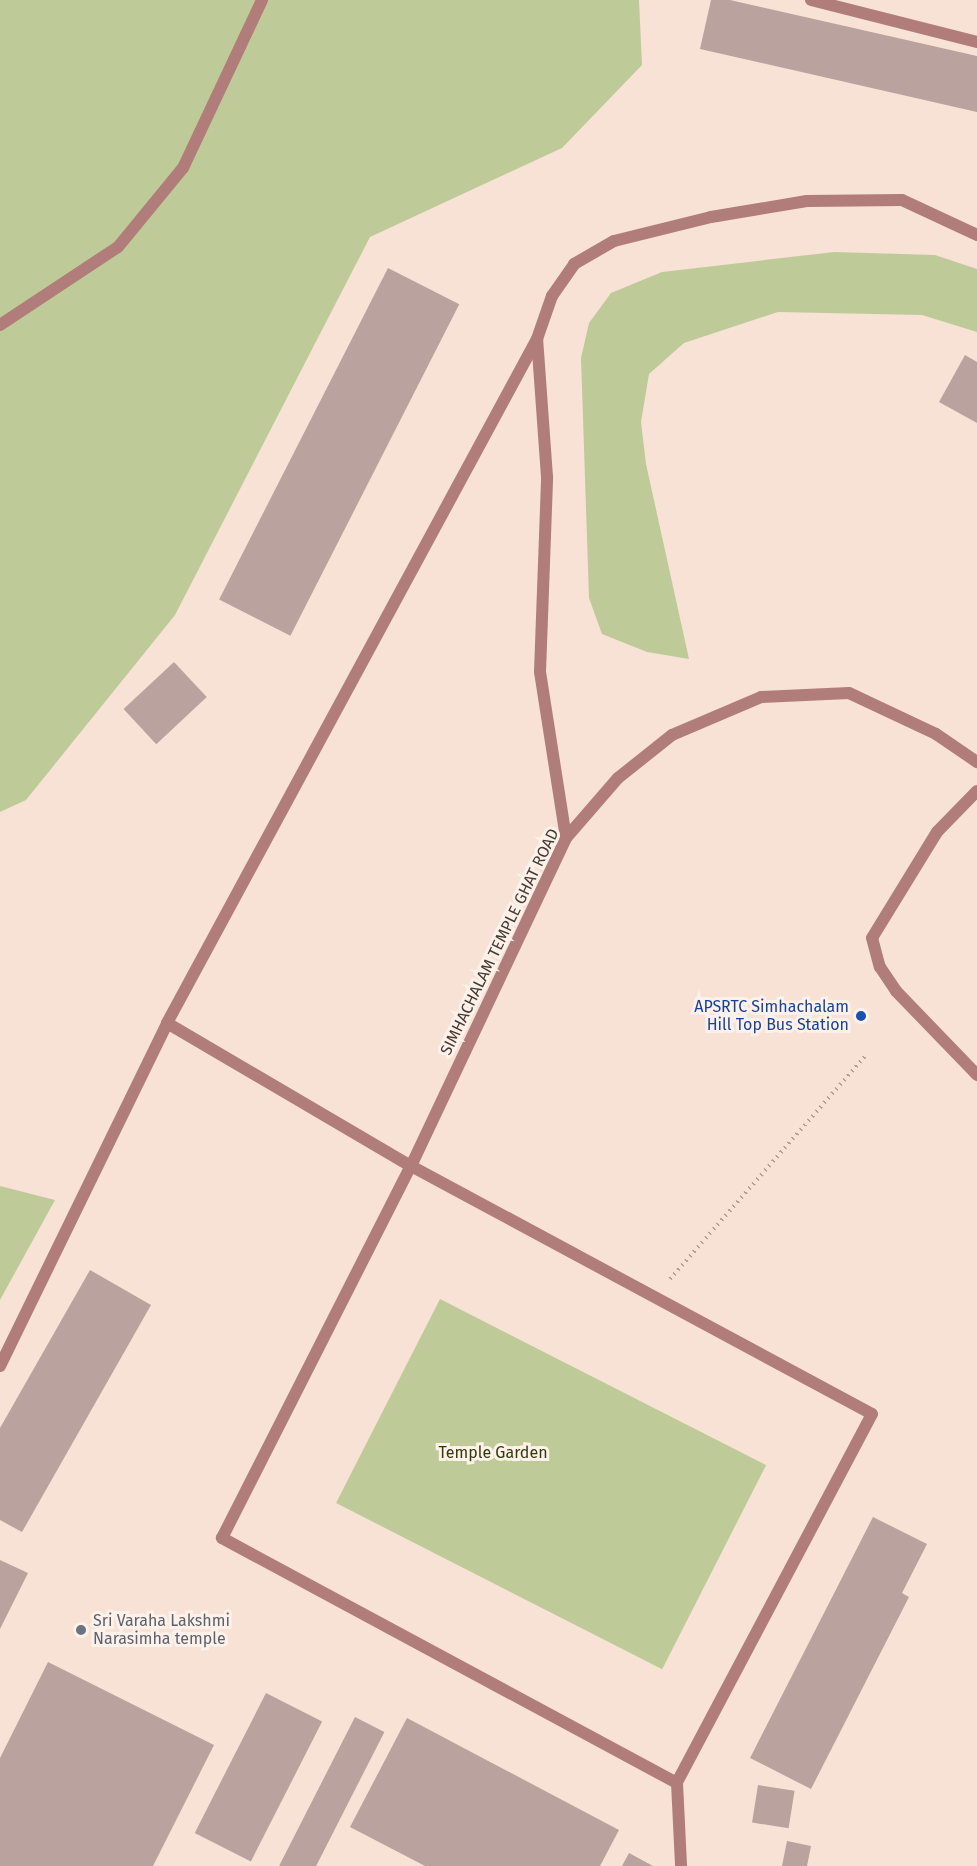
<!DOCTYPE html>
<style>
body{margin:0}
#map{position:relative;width:977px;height:1866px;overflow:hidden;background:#f7e2d5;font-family:"Fira Sans",sans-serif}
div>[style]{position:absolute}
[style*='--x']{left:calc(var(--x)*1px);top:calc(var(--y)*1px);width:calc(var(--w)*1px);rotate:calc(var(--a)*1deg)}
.green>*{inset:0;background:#becb98;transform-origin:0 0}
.building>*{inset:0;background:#baa29f;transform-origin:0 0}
.path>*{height:4px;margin-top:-2px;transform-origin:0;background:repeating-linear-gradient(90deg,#b0a096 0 1.5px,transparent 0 6px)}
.service>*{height:12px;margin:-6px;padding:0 6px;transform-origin:6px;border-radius:6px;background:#b17d7a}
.pedestrian>*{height:12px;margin:-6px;padding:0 6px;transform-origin:6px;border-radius:6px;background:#b17d7a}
.minor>*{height:12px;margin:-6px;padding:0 6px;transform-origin:6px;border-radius:6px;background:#b17d7a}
.tertiary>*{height:12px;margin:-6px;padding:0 6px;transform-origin:6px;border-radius:6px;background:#b17d7a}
.dots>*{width:16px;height:16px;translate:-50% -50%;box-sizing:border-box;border:3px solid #fef1e9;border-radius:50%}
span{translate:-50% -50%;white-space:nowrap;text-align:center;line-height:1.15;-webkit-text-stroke:6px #fef1e9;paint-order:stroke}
.street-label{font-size:16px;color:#433a35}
.transit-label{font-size:16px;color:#164399}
.right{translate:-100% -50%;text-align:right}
.park-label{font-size:16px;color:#313a0c}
.worship-label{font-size:16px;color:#5b616d}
.left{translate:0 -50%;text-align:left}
</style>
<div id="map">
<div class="green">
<i style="clip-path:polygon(0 0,639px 0,642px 65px,562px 148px,370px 237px,175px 615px,26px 800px,0 812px)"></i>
<i style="clip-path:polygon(834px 252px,935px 255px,977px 269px,977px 332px,922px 315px,778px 312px,684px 343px,649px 374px,641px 422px,646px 464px,689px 659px,647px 652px,602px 634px,589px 598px,581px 358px,589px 323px,611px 293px,662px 272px)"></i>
<i style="clip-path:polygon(0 1186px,55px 1200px,0 1300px)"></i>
<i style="left:440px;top:1299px;width:366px;height:229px;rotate:27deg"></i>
</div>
<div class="building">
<i style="clip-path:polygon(711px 0,730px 0,977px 56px,977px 112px,700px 49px)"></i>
<i style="left:388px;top:268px;width:80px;height:372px;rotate:27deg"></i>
<i style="clip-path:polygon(965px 355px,977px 362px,977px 423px,939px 402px)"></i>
<i style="left:174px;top:662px;width:48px;height:69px;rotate:47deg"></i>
<i style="clip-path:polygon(90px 1270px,151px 1305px,22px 1532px,0 1520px,0 1428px)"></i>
<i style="clip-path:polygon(873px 1517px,927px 1544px,902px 1593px,909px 1597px,811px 1789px,750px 1758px)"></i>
<i style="clip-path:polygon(0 1560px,28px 1573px,0 1629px)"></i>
<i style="clip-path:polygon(48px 1662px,214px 1745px,153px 1866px,0 1866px,0 1758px)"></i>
<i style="left:266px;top:1693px;width:63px;height:157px;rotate:27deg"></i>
<i style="left:355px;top:1717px;width:33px;height:167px;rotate:27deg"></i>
<i style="clip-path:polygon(407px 1718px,619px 1830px,600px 1866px,425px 1866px,350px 1827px)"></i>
<i style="left:758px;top:1785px;width:37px;height:38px;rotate:9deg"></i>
<i style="clip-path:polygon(787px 1841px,811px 1846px,807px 1866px,782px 1866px)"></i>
<i style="clip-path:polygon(629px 1853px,653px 1866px,622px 1866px)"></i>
</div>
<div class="path">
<i style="--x:670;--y:1279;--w:299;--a:-48.8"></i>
</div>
<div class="service">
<i style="--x:811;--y:0;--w:171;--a:14.2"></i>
<i style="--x:977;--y:791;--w:57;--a:134.3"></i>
<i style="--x:937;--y:832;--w:124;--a:121.5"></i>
<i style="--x:872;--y:938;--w:30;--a:75"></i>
<i style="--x:880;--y:967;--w:29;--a:56"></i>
<i style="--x:896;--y:991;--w:117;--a:46"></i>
<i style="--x:566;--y:838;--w:168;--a:-98.9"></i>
<i style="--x:540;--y:672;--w:195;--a:-87.9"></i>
<i style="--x:547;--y:477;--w:138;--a:-94.1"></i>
<i style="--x:537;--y:339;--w:46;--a:-70.8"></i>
<i style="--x:552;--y:296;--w:39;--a:-55"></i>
<i style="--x:574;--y:264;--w:46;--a:-29.9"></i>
<i style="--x:614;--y:241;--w:100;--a:-13.9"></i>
<i style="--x:711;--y:217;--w:97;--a:-9.5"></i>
<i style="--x:807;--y:201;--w:95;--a:-0.6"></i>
<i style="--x:902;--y:200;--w:83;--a:25"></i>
<i style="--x:167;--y:1023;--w:283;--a:30.4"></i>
<i style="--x:0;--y:1366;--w:381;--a:-64"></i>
<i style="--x:167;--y:1023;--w:778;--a:-61.59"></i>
<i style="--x:677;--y:1783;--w:83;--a:87.2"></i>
</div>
<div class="pedestrian">
<i style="--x:411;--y:1166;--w:523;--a:28.28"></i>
<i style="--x:872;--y:1414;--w:417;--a:117.9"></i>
<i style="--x:677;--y:1783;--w:517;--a:-151.7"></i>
<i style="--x:222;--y:1538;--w:417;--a:-63.1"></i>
</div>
<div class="minor">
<i style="--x:0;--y:325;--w:141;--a:-33.5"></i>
<i style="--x:118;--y:247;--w:102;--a:-50.6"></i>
<i style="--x:183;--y:168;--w:186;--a:-64.8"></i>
</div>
<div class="tertiary">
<i style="--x:411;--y:1166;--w:363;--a:-64.7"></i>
<i style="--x:566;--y:838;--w:79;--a:-49.1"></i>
<i style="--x:618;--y:778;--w:69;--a:-38.5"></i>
<i style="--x:672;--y:735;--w:97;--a:-23.1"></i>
<i style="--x:761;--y:697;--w:88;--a:-2.6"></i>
<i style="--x:849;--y:693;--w:96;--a:25.2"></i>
<i style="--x:936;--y:734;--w:50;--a:34.3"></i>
</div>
<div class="dots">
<i style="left:861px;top:1016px;background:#1a4fb4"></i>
<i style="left:81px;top:1630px;background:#6b7280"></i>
</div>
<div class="street-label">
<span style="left:500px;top:942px;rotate:-64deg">SIMHACHALAM TEMPLE GHAT ROAD</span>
</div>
<div class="transit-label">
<span class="right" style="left:849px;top:1016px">APSRTC Simhachalam<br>Hill Top Bus Station</span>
</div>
<div class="park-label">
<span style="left:493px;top:1453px">Temple Garden</span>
</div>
<div class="worship-label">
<span class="left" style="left:93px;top:1630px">Sri Varaha Lakshmi<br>Narasimha temple</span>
</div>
</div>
